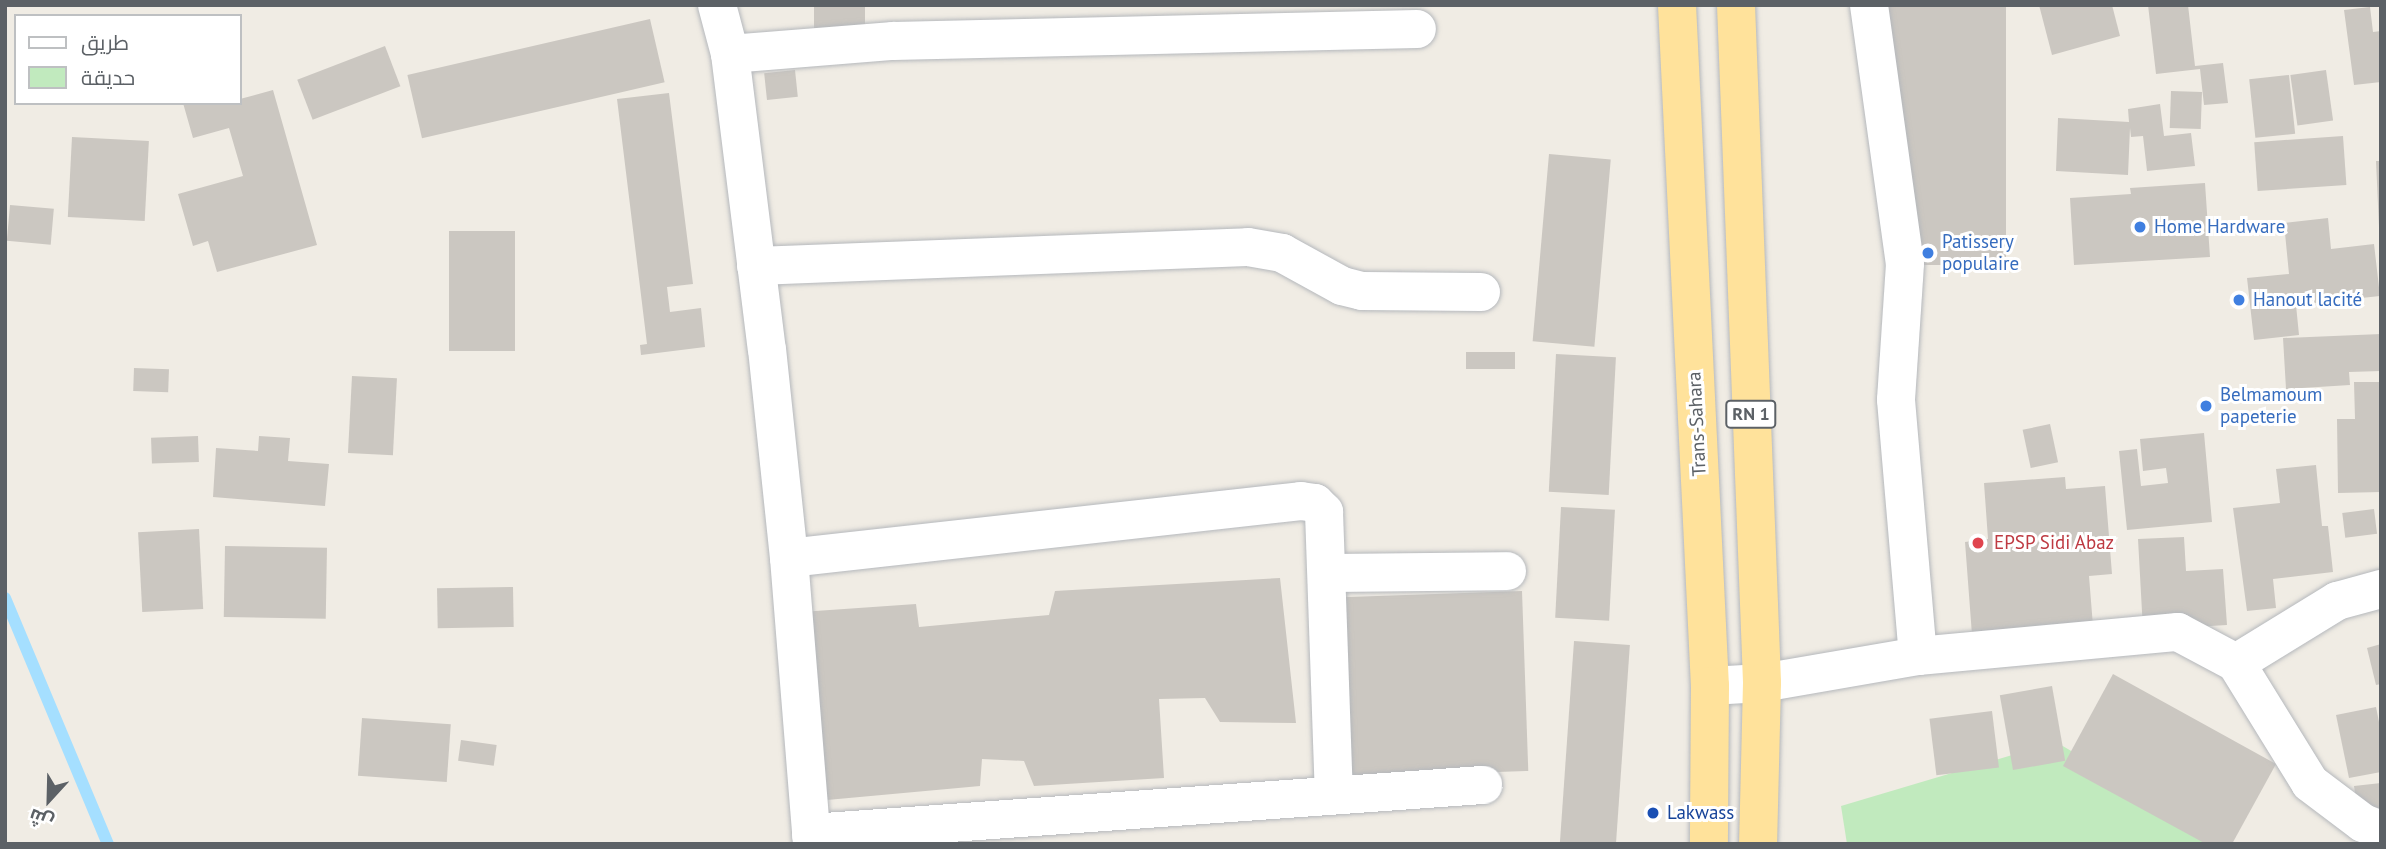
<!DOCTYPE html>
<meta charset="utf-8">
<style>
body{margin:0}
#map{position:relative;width:2386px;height:849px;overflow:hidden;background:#f0ece4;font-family:"PT Sans",Cairo,sans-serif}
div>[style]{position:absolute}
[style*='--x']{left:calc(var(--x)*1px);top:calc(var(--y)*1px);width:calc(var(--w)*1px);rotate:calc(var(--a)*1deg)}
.green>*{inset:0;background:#c1eabe}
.stream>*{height:12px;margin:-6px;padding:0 6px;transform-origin:6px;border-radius:6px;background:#a5dfff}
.building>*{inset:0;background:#cbc7c1;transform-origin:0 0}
.roads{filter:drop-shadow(0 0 2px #b5b8bc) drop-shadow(0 0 2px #b5b8bc)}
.minor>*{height:38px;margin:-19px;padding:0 19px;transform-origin:19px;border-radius:19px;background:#fff}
.trunk>*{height:38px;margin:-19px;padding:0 19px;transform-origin:19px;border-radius:19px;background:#ffe29b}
.dots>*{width:19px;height:19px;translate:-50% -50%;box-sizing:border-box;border:4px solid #fff;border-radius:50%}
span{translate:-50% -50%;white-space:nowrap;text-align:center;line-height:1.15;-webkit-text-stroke:6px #fff;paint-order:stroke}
.shield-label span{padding:2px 5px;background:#fff;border:2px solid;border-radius:5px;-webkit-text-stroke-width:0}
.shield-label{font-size:18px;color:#5c6166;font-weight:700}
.shop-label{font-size:19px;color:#366cbe}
.left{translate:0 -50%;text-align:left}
.street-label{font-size:19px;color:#5c6166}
.health-label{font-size:19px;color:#be3a42}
.transit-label{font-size:19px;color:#164399}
.frame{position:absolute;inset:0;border:7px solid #5c6166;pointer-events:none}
.legend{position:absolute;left:14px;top:14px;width:228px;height:91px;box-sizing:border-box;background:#fff;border:2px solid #bec0c2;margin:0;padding:9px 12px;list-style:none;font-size:21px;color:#5c6166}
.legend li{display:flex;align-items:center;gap:14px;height:35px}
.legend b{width:35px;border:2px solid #bec0c2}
.north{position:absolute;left:14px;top:765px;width:70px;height:70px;-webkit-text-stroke:5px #fff;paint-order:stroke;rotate:202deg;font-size:19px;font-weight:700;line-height:28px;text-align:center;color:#5c6166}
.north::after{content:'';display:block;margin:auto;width:24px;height:32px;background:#5c6166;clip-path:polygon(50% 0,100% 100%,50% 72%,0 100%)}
</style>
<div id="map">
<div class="green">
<i style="clip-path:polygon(2056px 742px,2228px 844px,1847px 844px,1841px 806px)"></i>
</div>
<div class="stream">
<i style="--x:5;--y:598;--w:267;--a:67.3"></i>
</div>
<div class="building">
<i style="left:814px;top:5px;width:51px;height:49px"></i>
<i style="left:1888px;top:5px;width:118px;height:260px"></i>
<i style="clip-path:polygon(2039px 5px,2112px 5px,2120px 36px,2052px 55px)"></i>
<i style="clip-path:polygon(2148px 5px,2188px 5px,2195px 66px,2223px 63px,2228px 103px,2204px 105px,2200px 69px,2156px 74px)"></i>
<i style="clip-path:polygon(2370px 7px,2373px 32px,2381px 31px,2381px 82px,2354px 85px,2344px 10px)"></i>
<i style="left:650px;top:19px;width:65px;height:249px;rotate:77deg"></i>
<i style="left:385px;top:46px;width:43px;height:94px;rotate:69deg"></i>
<i style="left:795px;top:70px;width:27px;height:31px;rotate:84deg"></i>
<i style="left:2326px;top:70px;width:51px;height:36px;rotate:82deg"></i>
<i style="left:2289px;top:75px;width:59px;height:40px;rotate:84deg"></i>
<i style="clip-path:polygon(273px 90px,317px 245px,217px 272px,208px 241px,193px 246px,178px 194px,243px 176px,229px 128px,193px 138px,183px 103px,240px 103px,240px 99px)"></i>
<i style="left:2171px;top:91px;width:31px;height:37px;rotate:2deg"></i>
<i style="clip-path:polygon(669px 93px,693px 284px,667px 287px,670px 312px,701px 308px,705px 347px,641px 355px,640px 345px,647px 344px,617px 99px)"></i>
<i style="clip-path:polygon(2160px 104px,2164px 136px,2191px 133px,2195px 166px,2147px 171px,2143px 136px,2131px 137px,2130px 128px,2128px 175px,2056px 171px,2058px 118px,2129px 122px,2128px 109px)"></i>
<i style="left:2343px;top:136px;width:49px;height:89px;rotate:86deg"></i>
<i style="left:72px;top:137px;width:77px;height:80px;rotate:3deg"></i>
<i style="left:1549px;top:154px;width:62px;height:188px;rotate:5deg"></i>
<i style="clip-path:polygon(2376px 161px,2381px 161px,2381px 227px,2379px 227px)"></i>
<i style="clip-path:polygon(2205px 183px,2210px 257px,2074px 265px,2070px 198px,2131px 194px,2130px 188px)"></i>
<i style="left:10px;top:205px;width:44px;height:36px;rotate:5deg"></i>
<i style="clip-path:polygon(2328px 218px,2331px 249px,2374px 244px,2380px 296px,2296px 305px,2299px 335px,2254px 340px,2247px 278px,2289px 274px,2284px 223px)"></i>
<i style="left:515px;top:231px;width:120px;height:66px;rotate:90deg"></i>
<i style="clip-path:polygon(2381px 334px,2381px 371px,2349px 372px,2350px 385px,2286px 389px,2283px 338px)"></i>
<i style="left:1515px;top:352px;width:17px;height:49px;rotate:90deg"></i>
<i style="left:1556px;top:354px;width:60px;height:138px;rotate:3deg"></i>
<i style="left:134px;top:368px;width:35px;height:23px;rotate:2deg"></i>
<i style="left:352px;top:376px;width:45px;height:77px;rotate:3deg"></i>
<i style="clip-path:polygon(2354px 382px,2381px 382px,2381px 492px,2338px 493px,2337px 419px,2355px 419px)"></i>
<i style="left:2050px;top:424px;width:39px;height:28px;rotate:78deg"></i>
<i style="clip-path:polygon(2204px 433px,2212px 522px,2127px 530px,2119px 451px,2137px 449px,2141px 486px,2168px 483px,2166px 468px,2143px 471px,2140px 439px)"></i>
<i style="left:198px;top:436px;width:26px;height:47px;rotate:88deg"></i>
<i style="clip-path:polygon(259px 436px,290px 438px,288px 461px,329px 464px,325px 506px,213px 497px,216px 448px,258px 451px)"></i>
<i style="clip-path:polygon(2316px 465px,2322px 526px,2328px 526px,2333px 572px,2273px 579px,2276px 608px,2247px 611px,2233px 508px,2280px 503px,2276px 469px)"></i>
<i style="clip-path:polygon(2065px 477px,2066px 489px,2105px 486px,2112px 574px,2089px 576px,2093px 626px,1972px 635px,1965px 542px,1988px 539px,1984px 483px)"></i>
<i style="left:1561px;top:507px;width:54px;height:111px;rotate:3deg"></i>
<i style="left:2374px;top:509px;width:25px;height:32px;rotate:83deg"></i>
<i style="left:199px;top:529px;width:80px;height:61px;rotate:87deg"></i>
<i style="clip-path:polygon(2184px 537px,2186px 571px,2223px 569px,2227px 625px,2143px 630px,2138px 539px)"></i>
<i style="left:225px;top:546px;width:102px;height:71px;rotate:1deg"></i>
<i style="clip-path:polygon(1280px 578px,1296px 723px,1220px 722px,1205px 698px,1159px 699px,1164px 778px,1034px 786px,1024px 761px,982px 759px,980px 786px,816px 801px,801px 612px,916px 604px,919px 627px,1049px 615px,1055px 591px)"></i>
<i style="left:513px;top:587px;width:40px;height:76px;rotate:89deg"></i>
<i style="left:1522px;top:591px;width:180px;height:188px;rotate:88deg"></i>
<i style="left:1574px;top:641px;width:56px;height:204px;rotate:4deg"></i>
<i style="clip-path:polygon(2381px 644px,2381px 684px,2376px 685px,2367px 648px)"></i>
<i style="clip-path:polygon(2113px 674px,2276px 764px,2232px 844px,2206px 844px,2063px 766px)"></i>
<i style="left:2052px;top:686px;width:76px;height:53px;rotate:80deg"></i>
<i style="clip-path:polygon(2376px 707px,2381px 732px,2381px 772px,2349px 778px,2336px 715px)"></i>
<i style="left:1992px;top:711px;width:57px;height:63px;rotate:83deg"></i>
<i style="left:362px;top:718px;width:89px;height:58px;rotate:4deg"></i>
<i style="left:461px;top:740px;width:36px;height:21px;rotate:8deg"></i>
<i style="clip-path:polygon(2381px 783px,2381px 812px,2358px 814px,2354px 786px)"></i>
</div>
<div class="roads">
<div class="minor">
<i style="--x:717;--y:5;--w:51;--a:75.1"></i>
<i style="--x:730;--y:54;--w:297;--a:82.9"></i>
<i style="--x:767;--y:349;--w:210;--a:84"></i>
<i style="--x:789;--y:558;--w:287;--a:85.4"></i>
<i style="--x:1869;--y:5;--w:261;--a:82.1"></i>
<i style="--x:1905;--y:264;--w:136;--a:93.8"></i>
<i style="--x:1896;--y:400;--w:257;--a:85.1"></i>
<i style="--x:730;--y:54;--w:164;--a:-4.6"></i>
<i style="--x:893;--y:41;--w:524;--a:-1.31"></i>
<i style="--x:756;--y:266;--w:492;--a:-2.2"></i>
<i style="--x:1248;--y:247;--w:35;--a:10"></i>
<i style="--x:1282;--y:253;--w:68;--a:28.8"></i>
<i style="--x:1342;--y:286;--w:21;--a:14"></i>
<i style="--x:1362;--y:291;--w:119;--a:0.5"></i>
<i style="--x:789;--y:558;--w:515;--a:-6.35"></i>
<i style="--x:1301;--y:501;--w:14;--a:8"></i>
<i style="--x:1315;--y:503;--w:13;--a:45"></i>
<i style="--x:1324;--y:512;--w:283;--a:88"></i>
<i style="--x:1327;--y:573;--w:180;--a:-0.6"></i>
<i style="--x:2236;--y:663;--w:119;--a:-31.5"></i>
<i style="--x:2337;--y:601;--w:46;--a:-15.3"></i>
<i style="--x:1710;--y:686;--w:52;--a:-3.3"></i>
<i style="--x:1762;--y:683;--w:158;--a:-9.8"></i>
<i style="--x:1918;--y:656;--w:261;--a:-5.3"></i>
<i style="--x:2178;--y:632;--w:66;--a:28.1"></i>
<i style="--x:2236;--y:663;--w:141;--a:58.3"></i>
<i style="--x:2310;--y:783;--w:66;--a:37"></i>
<i style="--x:2363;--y:823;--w:19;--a:21"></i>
<i style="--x:811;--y:833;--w:674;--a:-4.09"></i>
</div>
<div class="trunk">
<i style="--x:1677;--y:5;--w:682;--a:87.23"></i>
<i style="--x:1710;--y:686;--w:158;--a:90.4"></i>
<i style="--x:1736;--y:5;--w:678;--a:87.8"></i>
<i style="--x:1762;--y:683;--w:161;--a:91.4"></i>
</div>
</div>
<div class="dots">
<i style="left:2140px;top:227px;background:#3f7fe0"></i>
<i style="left:1928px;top:253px;background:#3f7fe0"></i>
<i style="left:2239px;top:300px;background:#3f7fe0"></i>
<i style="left:2206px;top:406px;background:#3f7fe0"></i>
<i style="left:1978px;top:543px;background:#e0444e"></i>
<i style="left:1653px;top:813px;background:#1a4fb4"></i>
</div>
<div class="shield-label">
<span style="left:1751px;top:414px">RN 1</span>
</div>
<div class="shop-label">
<span class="left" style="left:2154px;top:227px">Home Hardware</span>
<span class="left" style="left:1942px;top:253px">Patissery<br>populaire</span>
<span class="left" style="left:2253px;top:300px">Hanout lacité</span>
<span class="left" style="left:2220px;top:406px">Belmamoum<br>papeterie</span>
</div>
<div class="street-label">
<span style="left:1697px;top:424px;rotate:-93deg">Trans-Sahara</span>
</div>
<div class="health-label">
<span class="left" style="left:1994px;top:543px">EPSP Sidi Abaz</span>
</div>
<div class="transit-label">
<span class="left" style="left:1667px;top:813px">Lakwass</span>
</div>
<div class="frame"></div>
<ul class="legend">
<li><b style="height:9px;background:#fff"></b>طريق</li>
<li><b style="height:19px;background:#c1eabe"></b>حديقة</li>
</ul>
<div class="north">ش</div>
</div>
